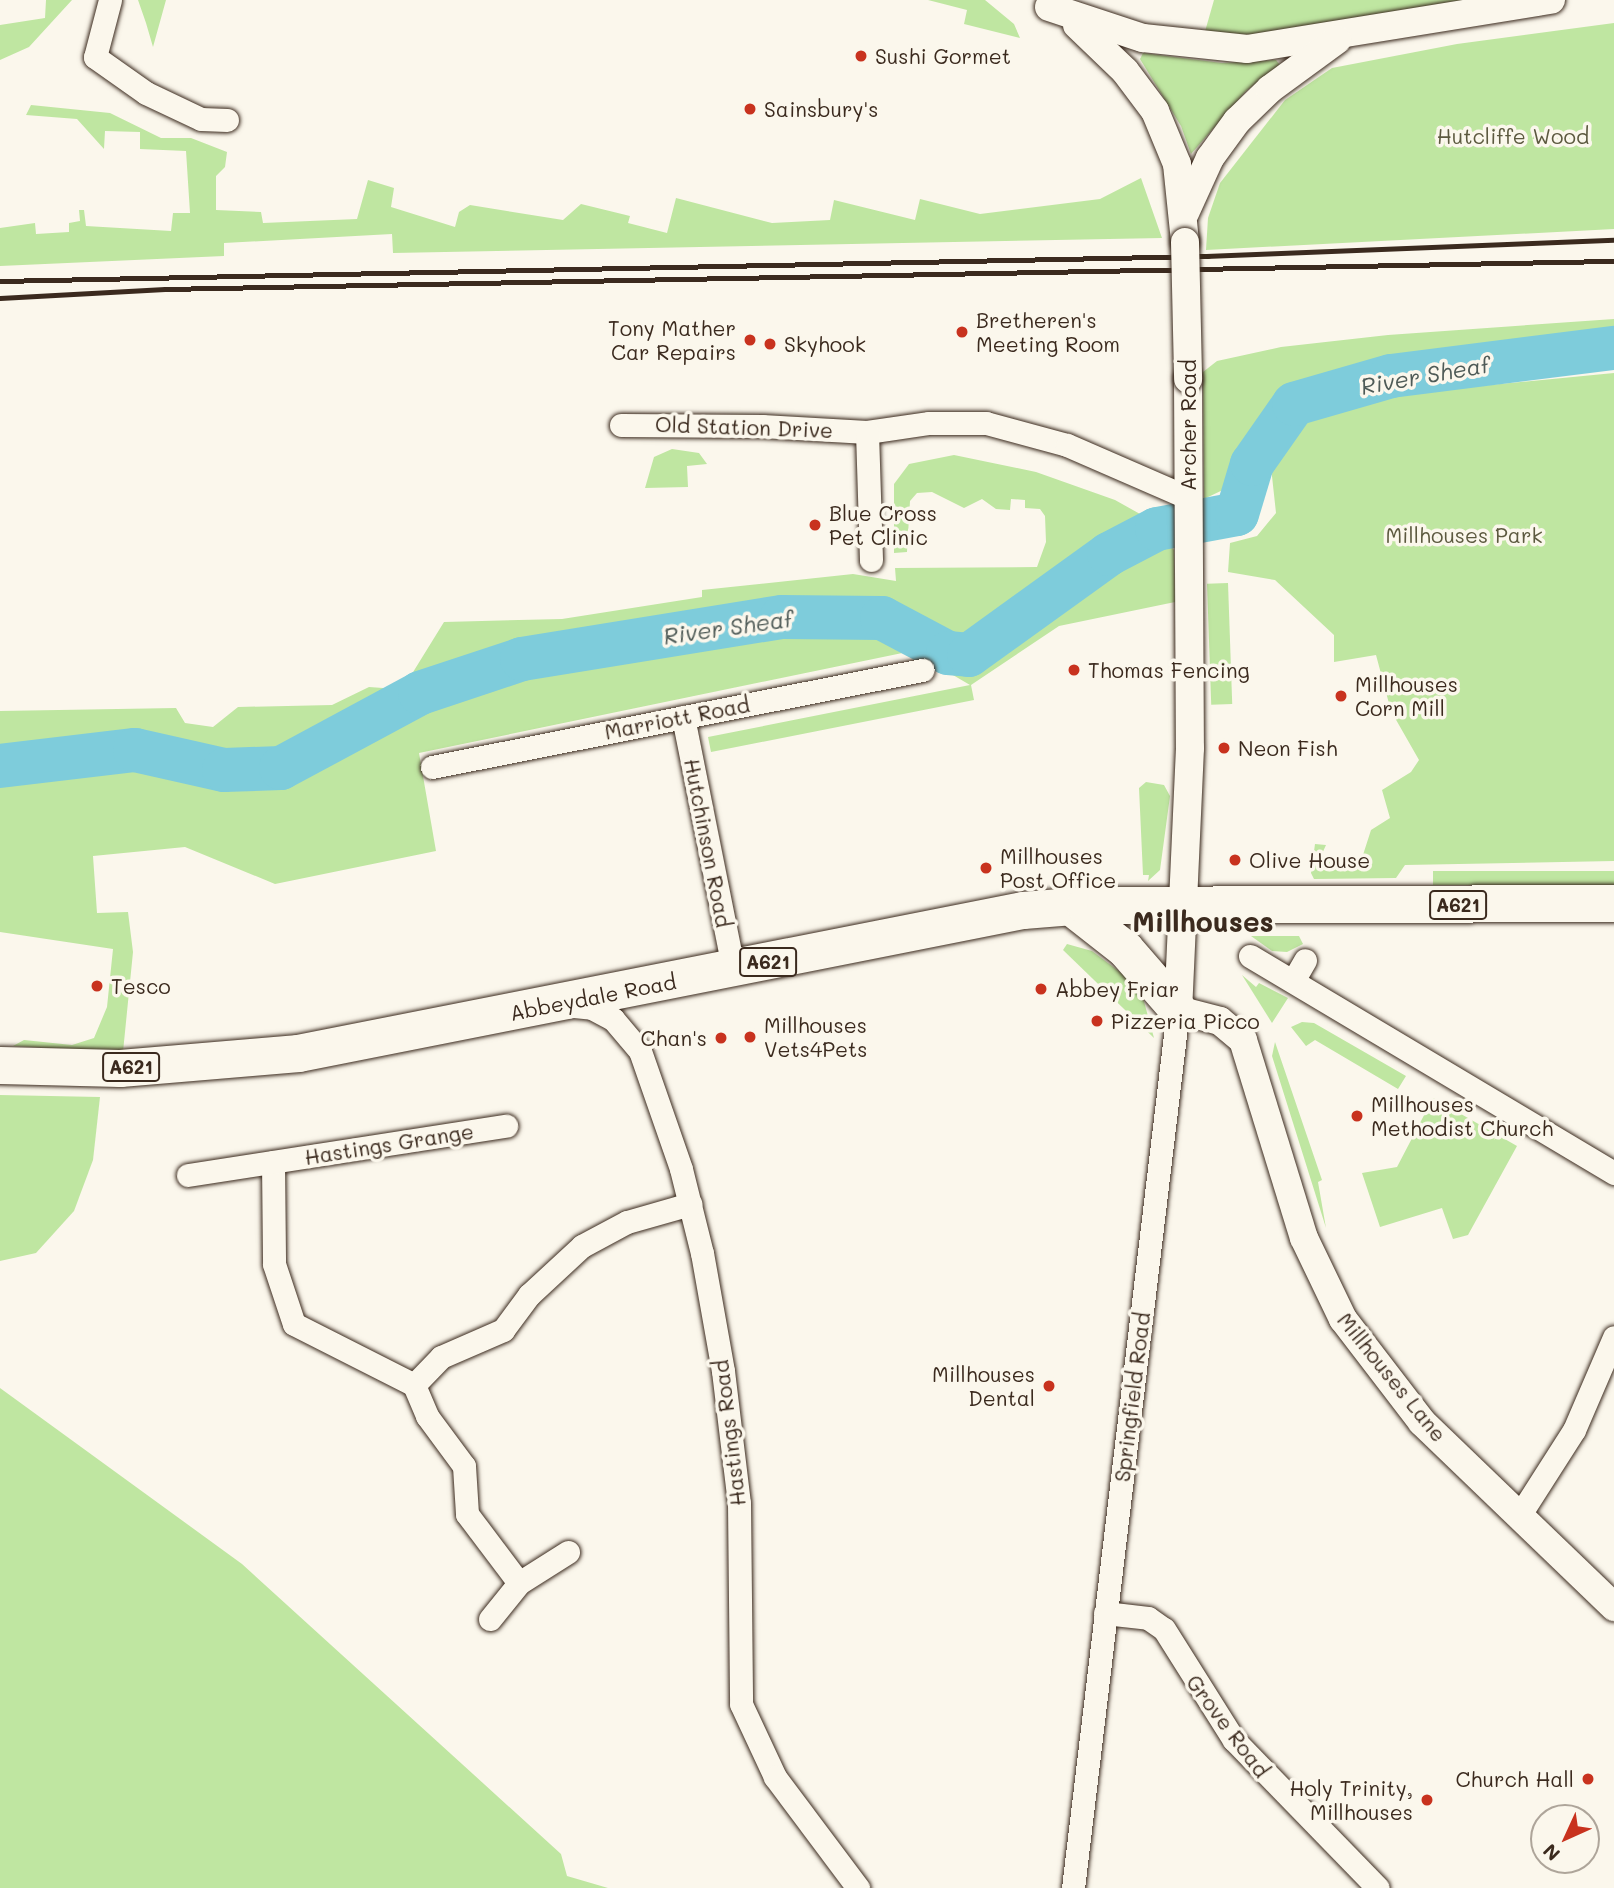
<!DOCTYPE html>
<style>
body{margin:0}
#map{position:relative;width:1614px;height:1888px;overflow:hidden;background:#fbf7ec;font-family:Mali,sans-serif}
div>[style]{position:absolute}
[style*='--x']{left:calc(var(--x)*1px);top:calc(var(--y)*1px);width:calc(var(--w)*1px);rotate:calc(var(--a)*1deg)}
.green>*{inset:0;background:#bfe6a1;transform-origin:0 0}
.river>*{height:44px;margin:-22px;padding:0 22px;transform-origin:22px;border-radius:22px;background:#7eccdb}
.roads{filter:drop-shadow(0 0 2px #3b2a1e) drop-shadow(0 0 2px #3b2a1e)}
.minor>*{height:23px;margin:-11.5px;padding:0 11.5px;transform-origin:11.5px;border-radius:11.5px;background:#fbf7ec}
.tertiary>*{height:28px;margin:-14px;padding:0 14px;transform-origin:14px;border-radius:14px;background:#fbf7ec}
.primary>*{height:37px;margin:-18.5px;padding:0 18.5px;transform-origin:18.5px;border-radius:18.5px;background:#fbf7ec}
.rail>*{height:5px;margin:-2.5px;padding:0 2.5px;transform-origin:2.5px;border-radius:2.5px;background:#3b2a1e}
.bridges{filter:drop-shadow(0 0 2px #3b2a1e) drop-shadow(0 0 2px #3b2a1e)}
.tertiary-bridge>*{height:28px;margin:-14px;padding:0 14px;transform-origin:14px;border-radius:14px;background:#fbf7ec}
.dots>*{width:19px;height:19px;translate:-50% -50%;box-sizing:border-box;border:4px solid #fbf7ec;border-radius:50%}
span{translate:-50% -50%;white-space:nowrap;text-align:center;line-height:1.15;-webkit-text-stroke:7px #fbf7ec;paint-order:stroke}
.shield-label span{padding:2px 5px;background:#fbf7ec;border:2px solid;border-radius:5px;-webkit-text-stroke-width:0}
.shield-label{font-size:19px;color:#3b2a1e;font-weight:700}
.poi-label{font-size:21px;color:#3b2a1e}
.left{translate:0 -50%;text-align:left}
.right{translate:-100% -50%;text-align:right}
.park-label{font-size:21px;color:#5c593f}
.street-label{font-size:21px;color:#3b2a1e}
.water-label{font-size:23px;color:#4f5b57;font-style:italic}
.district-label{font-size:28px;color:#3b2a1e;font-weight:700}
.north{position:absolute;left:1530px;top:1804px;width:70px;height:70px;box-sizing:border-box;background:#fbf7ec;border:2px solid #aea59a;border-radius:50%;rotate:225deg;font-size:19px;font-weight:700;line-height:28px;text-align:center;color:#3b2a1e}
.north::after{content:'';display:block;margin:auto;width:24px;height:32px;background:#c8321e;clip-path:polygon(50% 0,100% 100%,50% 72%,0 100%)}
</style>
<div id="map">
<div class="green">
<i style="clip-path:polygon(46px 0,72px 0,29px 47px,0 60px,0 25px,45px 18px)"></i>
<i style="clip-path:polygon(138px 0,166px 0,153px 47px,146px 23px)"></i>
<i style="clip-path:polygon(928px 0,985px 0,1014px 24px,1020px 38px,964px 24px,967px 10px)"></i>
<i style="clip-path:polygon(1214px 0,1482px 0,1279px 38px,1204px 35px)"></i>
<i style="clip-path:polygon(1614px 23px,1614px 229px,1206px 250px,1208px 218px,1220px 183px,1285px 100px,1332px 68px,1457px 44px)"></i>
<i style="clip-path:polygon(1143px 53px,1222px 63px,1276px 60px,1280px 65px,1246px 91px,1191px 154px,1181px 126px,1140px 59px)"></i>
<i style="clip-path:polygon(31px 105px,110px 113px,161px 138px,191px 138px,227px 152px,225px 167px,216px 176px,216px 210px,261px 212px,263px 223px,357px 219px,368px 180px,394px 188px,391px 207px,455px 227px,459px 212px,470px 205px,563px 220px,581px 204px,630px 216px,628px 223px,667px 233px,676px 198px,772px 223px,830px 220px,834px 200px,915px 220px,920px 199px,980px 214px,1100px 199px,1141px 178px,1162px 238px,393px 253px,392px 234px,224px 243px,224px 256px,0 266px,0 228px,35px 223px,36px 234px,69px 232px,69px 223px,80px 221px,79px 210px,84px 210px,86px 226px,171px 231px,173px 213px,190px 213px,186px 151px,140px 149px,140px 132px,105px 131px,104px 149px,77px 119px,26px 115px)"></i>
<i style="clip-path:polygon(1614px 319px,1614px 341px,1390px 363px,1289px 393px,1244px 452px,1229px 487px,1204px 499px,1203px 372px,1217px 361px,1281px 347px,1388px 335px)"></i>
<i style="clip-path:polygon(1614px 373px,1614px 861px,1405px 865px,1396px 878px,1314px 879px,1311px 873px,1315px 844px,1326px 845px,1321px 856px,1326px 862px,1362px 858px,1371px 830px,1390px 818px,1382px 790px,1411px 772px,1419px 760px,1391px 711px,1376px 655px,1334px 662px,1334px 635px,1275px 580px,1228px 572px,1230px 543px,1257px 536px,1276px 513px,1271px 467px,1306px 419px,1317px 412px,1395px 394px)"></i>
<i style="clip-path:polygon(672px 449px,699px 453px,707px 464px,687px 466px,688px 487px,645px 488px,654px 457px)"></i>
<i style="clip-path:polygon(954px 455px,1036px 472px,1115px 500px,1149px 519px,1174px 550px,1175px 602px,1059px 626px,971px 685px,974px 700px,711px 752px,708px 737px,970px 685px,912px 651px,419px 753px,436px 851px,275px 884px,185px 847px,93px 856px,97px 913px,128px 912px,133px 952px,123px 1052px,13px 1046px,24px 1040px,72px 1045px,94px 1038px,107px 1007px,113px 949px,0 932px,0 711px,176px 708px,185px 723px,213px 727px,238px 707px,332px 705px,369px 687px,397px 689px,410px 677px,444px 622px,562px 619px,702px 597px,702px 590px,853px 574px,896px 581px,895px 568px,1037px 567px,1046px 542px,1045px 516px,1040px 509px,1025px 508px,1025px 500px,1011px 499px,1010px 510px,996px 509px,982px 499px,964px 508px,932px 492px,917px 493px,910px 501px,907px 552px,894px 553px,894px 484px,909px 464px)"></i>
<i style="left:1228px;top:583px;width:121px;height:21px;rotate:88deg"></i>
<i style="clip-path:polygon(1146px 782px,1164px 785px,1170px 796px,1160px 870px,1148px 881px,1149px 875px,1143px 875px,1139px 788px)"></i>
<i style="left:1614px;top:871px;width:14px;height:181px;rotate:90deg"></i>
<i style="clip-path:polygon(1251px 936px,1299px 936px,1303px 944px,1287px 952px,1272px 951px)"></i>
<i style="clip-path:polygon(1067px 944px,1092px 951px,1128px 978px,1143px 998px,1154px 1038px,1063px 950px)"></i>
<i style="clip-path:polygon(1242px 975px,1256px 987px,1259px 983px,1288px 998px,1272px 1023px)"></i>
<i style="clip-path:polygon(1302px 1022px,1314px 1023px,1406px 1076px,1398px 1089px,1315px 1040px,1306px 1046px,1291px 1027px)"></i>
<i style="clip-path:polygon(1275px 1042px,1322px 1180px,1318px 1182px,1326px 1228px,1272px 1056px)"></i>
<i style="clip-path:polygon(0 1095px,100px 1097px,93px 1160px,74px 1211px,36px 1253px,0 1261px)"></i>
<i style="clip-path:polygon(1433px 1098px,1517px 1146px,1468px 1235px,1453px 1239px,1442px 1208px,1380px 1227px,1362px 1173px,1397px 1167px)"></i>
<i style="clip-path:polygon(0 1388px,242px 1564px,561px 1854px,567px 1876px,608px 1888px,0 1888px)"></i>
</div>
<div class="river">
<i style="--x:0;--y:766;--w:136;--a:-6.8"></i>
<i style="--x:135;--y:750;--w:91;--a:12.7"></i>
<i style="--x:224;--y:770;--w:57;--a:-2"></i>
<i style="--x:281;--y:768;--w:158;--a:-28.3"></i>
<i style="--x:420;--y:693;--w:108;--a:-18.4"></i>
<i style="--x:522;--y:659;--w:263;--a:-9.2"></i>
<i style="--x:782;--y:617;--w:100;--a:0.6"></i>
<i style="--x:882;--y:618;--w:75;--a:27.9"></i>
<i style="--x:948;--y:653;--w:21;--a:5"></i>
<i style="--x:969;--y:655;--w:173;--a:-35.8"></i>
<i style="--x:1109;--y:554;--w:54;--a:-27.5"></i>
<i style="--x:1157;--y:529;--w:81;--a:-10.6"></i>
<i style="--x:1237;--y:514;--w:52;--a:-73.3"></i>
<i style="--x:1252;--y:464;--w:73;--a:-55"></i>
<i style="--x:1294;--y:404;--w:101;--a:-16.1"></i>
<i style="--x:1391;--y:376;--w:225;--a:-7.2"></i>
</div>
<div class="roads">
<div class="minor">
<i style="--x:110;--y:0;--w:59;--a:104.7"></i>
<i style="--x:95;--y:57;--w:62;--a:35.2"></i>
<i style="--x:146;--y:93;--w:61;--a:25.3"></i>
<i style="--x:201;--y:119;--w:26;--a:2"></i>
<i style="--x:621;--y:425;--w:141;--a:0.4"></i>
<i style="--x:762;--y:426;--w:105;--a:3.3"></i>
<i style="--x:867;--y:432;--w:63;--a:-8.3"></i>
<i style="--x:929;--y:423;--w:57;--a:0"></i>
<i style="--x:986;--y:423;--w:84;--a:15.2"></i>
<i style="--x:1067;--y:445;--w:133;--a:23.5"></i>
<i style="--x:867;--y:432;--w:128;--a:88.2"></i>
<i style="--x:683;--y:717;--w:256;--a:78.7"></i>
<i style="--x:432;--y:767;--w:500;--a:-11.2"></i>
<i style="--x:1250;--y:956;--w:424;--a:30.8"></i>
<i style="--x:1293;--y:981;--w:24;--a:-60"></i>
<i style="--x:574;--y:1006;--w:18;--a:6"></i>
<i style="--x:592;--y:1008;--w:24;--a:28"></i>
<i style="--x:613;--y:1019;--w:42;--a:49.8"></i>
<i style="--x:640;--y:1051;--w:125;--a:70.8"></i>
<i style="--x:681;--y:1169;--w:87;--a:76"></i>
<i style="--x:702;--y:1253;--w:120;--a:79.9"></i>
<i style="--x:723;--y:1371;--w:133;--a:83.1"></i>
<i style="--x:739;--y:1503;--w:201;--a:89.4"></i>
<i style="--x:741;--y:1704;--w:81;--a:65"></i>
<i style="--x:775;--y:1777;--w:139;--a:53.2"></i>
<i style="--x:273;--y:1162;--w:102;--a:89.4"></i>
<i style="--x:274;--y:1264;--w:63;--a:71.6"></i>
<i style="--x:294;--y:1324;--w:135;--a:26.9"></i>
<i style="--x:414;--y:1385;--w:34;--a:67"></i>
<i style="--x:427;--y:1416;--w:62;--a:53.5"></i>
<i style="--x:464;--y:1466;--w:48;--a:86.4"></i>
<i style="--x:467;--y:1514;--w:86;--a:53"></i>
<i style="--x:188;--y:1175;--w:322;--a:-8.8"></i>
<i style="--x:414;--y:1385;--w:39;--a:-46"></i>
<i style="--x:441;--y:1357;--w:68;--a:-23.5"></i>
<i style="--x:503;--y:1330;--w:44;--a:-53.4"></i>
<i style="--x:529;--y:1295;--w:72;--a:-42.8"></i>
<i style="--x:582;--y:1246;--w:51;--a:-28.1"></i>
<i style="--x:627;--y:1222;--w:66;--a:-15.9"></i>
<i style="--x:1519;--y:1516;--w:102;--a:-57.4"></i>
<i style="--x:1574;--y:1430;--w:101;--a:-66.7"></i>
<i style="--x:1105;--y:1613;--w:43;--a:6.6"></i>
<i style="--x:1148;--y:1618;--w:19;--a:35"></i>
<i style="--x:1164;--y:1629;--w:131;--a:57.8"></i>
<i style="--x:1234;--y:1740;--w:206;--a:45.8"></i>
<i style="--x:490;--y:1619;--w:46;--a:-51.1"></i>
<i style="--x:519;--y:1583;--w:58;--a:-32.3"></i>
<i style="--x:1073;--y:1888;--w:884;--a:-83.18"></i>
</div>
<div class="tertiary">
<i style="--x:1049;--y:7;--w:99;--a:18.3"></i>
<i style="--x:1143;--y:38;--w:105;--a:6"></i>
<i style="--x:1247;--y:49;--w:308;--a:-9.2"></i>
<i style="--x:1077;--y:25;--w:66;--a:43.8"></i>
<i style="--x:1125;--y:71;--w:50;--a:53.1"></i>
<i style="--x:1155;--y:111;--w:57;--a:67.5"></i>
<i style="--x:1177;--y:164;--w:78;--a:84.1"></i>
<i style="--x:1185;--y:213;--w:60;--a:-65.6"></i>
<i style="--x:1210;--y:158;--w:46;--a:-53.9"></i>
<i style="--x:1237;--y:121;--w:46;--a:-44.1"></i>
<i style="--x:1270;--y:89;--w:83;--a:-36.2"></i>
<i style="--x:1188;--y:379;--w:369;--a:89.7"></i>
<i style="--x:1190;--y:748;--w:262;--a:92.6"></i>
<i style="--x:1178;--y:1010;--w:43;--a:14.7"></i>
<i style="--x:1220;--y:1021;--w:30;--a:40"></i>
<i style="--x:1243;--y:1040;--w:207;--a:72.9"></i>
<i style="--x:1304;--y:1238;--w:90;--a:64.3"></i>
<i style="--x:1343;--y:1319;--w:130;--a:52.5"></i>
<i style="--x:1422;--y:1422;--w:267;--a:43.9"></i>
</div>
<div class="primary">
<i style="--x:1070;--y:906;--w:70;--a:38"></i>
<i style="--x:1125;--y:949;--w:81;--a:49"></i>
<i style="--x:0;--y:1065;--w:120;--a:1.4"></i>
<i style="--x:120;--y:1068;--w:179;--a:-4.8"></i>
<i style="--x:298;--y:1053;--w:739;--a:-11.16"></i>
<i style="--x:1023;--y:910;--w:62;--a:-4.6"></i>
<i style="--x:1085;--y:905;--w:529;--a:-0.22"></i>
</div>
</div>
<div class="rail">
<i style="--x:0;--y:281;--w:1208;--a:-1.19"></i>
<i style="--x:1208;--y:256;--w:406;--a:-2.3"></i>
<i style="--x:0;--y:298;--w:165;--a:-3.1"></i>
<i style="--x:165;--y:289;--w:1449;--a:-1.11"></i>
</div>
<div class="bridges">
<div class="tertiary-bridge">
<i style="--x:1185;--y:242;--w:137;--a:88.7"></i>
</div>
</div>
<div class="dots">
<i style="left:861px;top:56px;background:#c8321e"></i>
<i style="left:750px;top:109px;background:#c8321e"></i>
<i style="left:962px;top:332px;background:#c8321e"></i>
<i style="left:750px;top:340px;background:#c8321e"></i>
<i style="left:770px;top:344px;background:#c8321e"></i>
<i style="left:815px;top:525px;background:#c8321e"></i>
<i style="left:1074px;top:670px;background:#c8321e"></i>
<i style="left:1341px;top:696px;background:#c8321e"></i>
<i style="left:1224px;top:748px;background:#c8321e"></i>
<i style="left:1235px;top:860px;background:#c8321e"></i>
<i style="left:986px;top:868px;background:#c8321e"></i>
<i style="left:97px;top:986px;background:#c8321e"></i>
<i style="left:1041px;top:989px;background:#c8321e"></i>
<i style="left:1097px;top:1021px;background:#c8321e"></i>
<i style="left:750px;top:1037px;background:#c8321e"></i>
<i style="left:721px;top:1038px;background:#c8321e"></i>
<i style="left:1357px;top:1116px;background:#c8321e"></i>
<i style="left:1049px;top:1386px;background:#c8321e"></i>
<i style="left:1588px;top:1779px;background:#c8321e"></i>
<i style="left:1427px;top:1800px;background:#c8321e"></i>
</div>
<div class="shield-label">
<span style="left:1458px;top:905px">A621</span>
<span style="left:768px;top:962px">A621</span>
<span style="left:131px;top:1067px">A621</span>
</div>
<div class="poi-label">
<span class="left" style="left:875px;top:56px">Sushi Gormet</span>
<span class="left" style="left:764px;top:109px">Sainsbury's</span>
<span class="left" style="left:976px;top:332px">Bretheren's<br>Meeting Room</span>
<span class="right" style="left:736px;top:340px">Tony Mather<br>Car Repairs</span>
<span class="left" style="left:784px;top:344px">Skyhook</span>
<span class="left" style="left:829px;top:525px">Blue Cross<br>Pet Clinic</span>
<span class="left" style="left:1088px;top:670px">Thomas Fencing</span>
<span class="left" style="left:1355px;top:696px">Millhouses<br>Corn Mill</span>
<span class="left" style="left:1238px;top:748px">Neon Fish</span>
<span class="left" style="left:1000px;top:868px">Millhouses<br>Post Office</span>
<span class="left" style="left:1249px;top:860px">Olive House</span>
<span class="left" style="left:111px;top:986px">Tesco</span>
<span class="left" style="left:1055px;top:989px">Abbey Friar</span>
<span class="left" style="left:1111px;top:1021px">Pizzeria Picco</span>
<span class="left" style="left:764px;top:1037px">Millhouses<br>Vets4Pets</span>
<span class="right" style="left:707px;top:1038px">Chan's</span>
<span class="left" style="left:1371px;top:1116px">Millhouses<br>Methodist Church</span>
<span class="right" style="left:1035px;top:1386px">Millhouses<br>Dental</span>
<span class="right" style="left:1574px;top:1779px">Church Hall</span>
<span class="right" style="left:1413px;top:1800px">Holy Trinity,<br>Millhouses</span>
</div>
<div class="park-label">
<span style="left:1513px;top:136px">Hutcliffe Wood</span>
<span style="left:1464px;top:535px">Millhouses Park</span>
</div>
<div class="street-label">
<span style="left:1188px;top:425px;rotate:-90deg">Archer Road</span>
<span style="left:744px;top:427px;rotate:2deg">Old Station Drive</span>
<span style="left:677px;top:718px;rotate:-11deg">Marriott Road</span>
<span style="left:708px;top:843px;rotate:79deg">Hutchinson Road</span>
<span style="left:593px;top:997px;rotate:-11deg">Abbeydale Road</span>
<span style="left:389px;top:1144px;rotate:-9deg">Hastings Grange</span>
<span style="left:1392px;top:1377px;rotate:51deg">Millhouses Lane</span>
<span style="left:1132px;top:1397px;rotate:-83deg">Springfield Road</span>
<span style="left:729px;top:1433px;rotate:-97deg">Hastings Road</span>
<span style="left:1228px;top:1726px;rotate:53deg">Grove Road</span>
</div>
<div class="water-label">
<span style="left:1425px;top:375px;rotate:-10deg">River Sheaf</span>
<span style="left:728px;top:627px;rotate:-8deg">River Sheaf</span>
</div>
<div class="district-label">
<span style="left:1203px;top:921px">Millhouses</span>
</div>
<div class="north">N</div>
</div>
